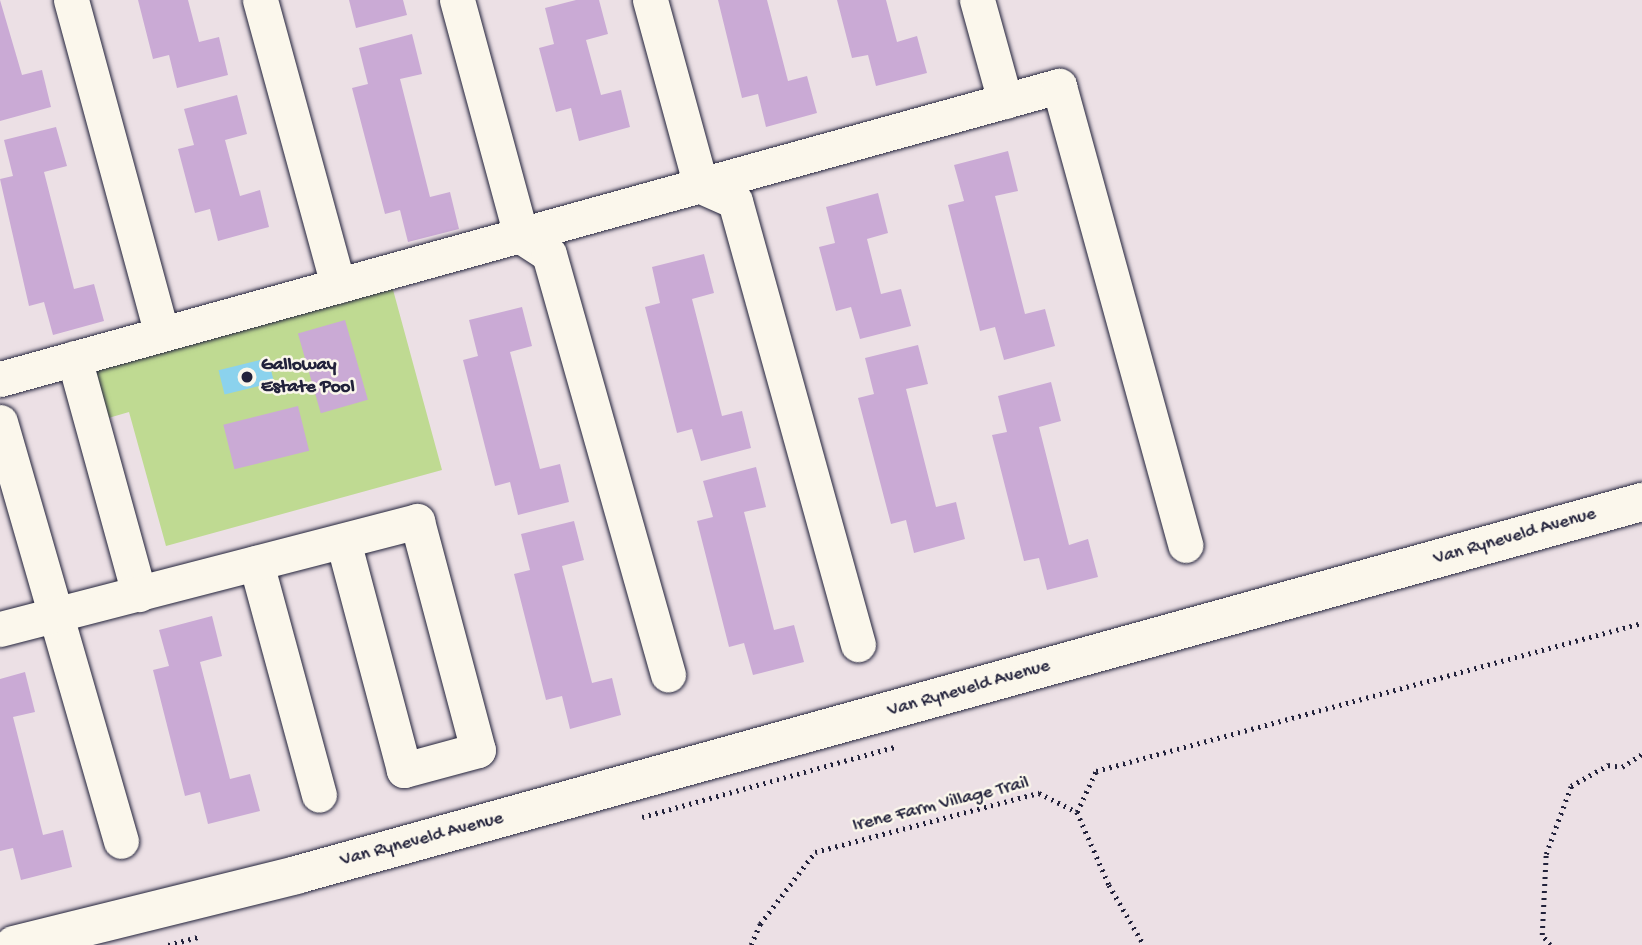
<!DOCTYPE html>
<style>
body{margin:0}
#map{position:relative;width:1642px;height:945px;overflow:hidden;background:#ece0e5;font-family:"Gochi Hand",sans-serif}
div>[style]{position:absolute}
[style*='--x']{left:calc(var(--x)*1px);top:calc(var(--y)*1px);width:calc(var(--w)*1px);rotate:calc(var(--a)*1deg)}
.green>*{inset:0;background:#bfda92}
.water>*{inset:0;background:#8bd2ed;transform-origin:0 0}
.building>*{inset:0;background:#caaad5;transform-origin:0 0}
.path>*{height:4.5px;margin-top:-2.25px;transform-origin:0;background:repeating-linear-gradient(90deg,#22223b 0 2px,transparent 0 7px)}
.roads{filter:drop-shadow(0 0 2px #22223b) drop-shadow(0 0 2px #22223b)}
.minor>*{height:35px;margin:-17.5px;padding:0 17.5px;transform-origin:17.5px;border-radius:17.5px;background:#fbf7ec}
.secondary>*{height:38px;margin:-19px;padding:0 19px;transform-origin:19px;border-radius:19px;background:#fbf7ec}
.dots>*{width:19px;height:19px;translate:-50% -50%;box-sizing:border-box;border:4px solid #fbf7ec;border-radius:50%}
span{translate:-50% -50%;white-space:nowrap;text-align:center;line-height:1.15;-webkit-text-stroke:5px #fbf7ec;paint-order:stroke}
.poi-label{font-size:19px;color:#22223b;font-weight:700}
.left{translate:0 -50%;text-align:left}
.street-label{font-size:19px;color:#22223b}
</style>
<div id="map">
<div class="green">
<i style="clip-path:polygon(392px 286px,442px 470px,166px 546px,129px 412px,105px 419px,91px 368px)"></i>
</div>
<div class="water">
<i style="left:268px;top:358px;width:25px;height:51px;rotate:76deg"></i>
</div>
<div class="building">
<i style="clip-path:polygon(0 0,22px 75px,42px 70px,51px 107px,0 121px)"></i>
<i style="clip-path:polygon(138px 0,188px 0,199px 42px,219px 37px,228px 75px,177px 88px,169px 55px,153px 59px)"></i>
<i style="clip-path:polygon(349px 0,403px 0,407px 15px,356px 28px)"></i>
<i style="clip-path:polygon(576px 0,599px 0,608px 34px,586px 40px,601px 95px,621px 90px,630px 127px,579px 141px,571px 108px,556px 112px,539px 48px,554px 44px,545px 8px)"></i>
<i style="clip-path:polygon(718px 0,767px 0,788px 81px,807px 76px,817px 113px,766px 127px,758px 94px,742px 98px)"></i>
<i style="clip-path:polygon(837px 0,886px 0,897px 42px,917px 36px,927px 73px,876px 86px,868px 55px,852px 58px)"></i>
<i style="clip-path:polygon(412px 34px,422px 74px,400px 79px,430px 197px,450px 192px,459px 229px,408px 242px,400px 210px,385px 214px,352px 88px,368px 84px,359px 48px)"></i>
<i style="clip-path:polygon(237px 95px,247px 134px,225px 140px,240px 196px,260px 190px,269px 227px,218px 241px,210px 209px,195px 213px,178px 149px,194px 145px,184px 109px)"></i>
<i style="clip-path:polygon(56px 127px,67px 166px,44px 172px,74px 289px,94px 284px,104px 321px,53px 335px,44px 302px,29px 306px,0 179px,13px 176px,4px 140px)"></i>
<i style="clip-path:polygon(1008px 151px,1018px 191px,995px 196px,1025px 314px,1045px 309px,1055px 346px,1004px 360px,995px 327px,980px 331px,948px 205px,964px 201px,954px 165px)"></i>
<i style="clip-path:polygon(878px 193px,888px 233px,867px 239px,881px 294px,901px 289px,911px 326px,860px 339px,851px 307px,836px 311px,819px 247px,835px 243px,826px 207px)"></i>
<i style="clip-path:polygon(704px 254px,714px 293px,692px 299px,722px 416px,742px 411px,751px 448px,701px 461px,692px 429px,677px 433px,645px 307px,660px 303px,652px 267px)"></i>
<i style="clip-path:polygon(522px 307px,532px 346px,510px 352px,540px 469px,560px 464px,569px 502px,518px 515px,510px 482px,495px 486px,463px 360px,478px 356px,469px 320px)"></i>
<i style="left:345px;top:320px;width:83px;height:49px;rotate:74deg"></i>
<i style="clip-path:polygon(918px 345px,928px 384px,906px 389px,936px 507px,956px 502px,965px 539px,914px 553px,906px 520px,891px 524px,858px 398px,874px 394px,865px 358px)"></i>
<i style="clip-path:polygon(1051px 382px,1061px 421px,1039px 427px,1069px 545px,1088px 539px,1098px 577px,1047px 590px,1039px 558px,1024px 561px,992px 435px,1007px 432px,998px 396px)"></i>
<i style="left:298px;top:406px;width:46px;height:77px;rotate:76deg"></i>
<i style="clip-path:polygon(756px 467px,766px 507px,744px 512px,774px 630px,794px 625px,804px 662px,753px 675px,744px 643px,729px 647px,697px 521px,713px 517px,703px 481px)"></i>
<i style="clip-path:polygon(574px 521px,584px 560px,562px 566px,592px 683px,612px 678px,621px 715px,570px 729px,562px 696px,546px 700px,514px 574px,530px 570px,521px 534px)"></i>
<i style="clip-path:polygon(212px 616px,222px 656px,200px 662px,230px 779px,250px 774px,260px 811px,208px 824px,200px 792px,185px 796px,153px 670px,169px 666px,159px 630px)"></i>
<i style="clip-path:polygon(25px 672px,35px 712px,13px 717px,43px 835px,63px 830px,72px 867px,21px 880px,13px 848px,0 851px,0 679px)"></i>
</div>
<div class="path">
<i style="--x:1077;--y:812;--w:45;--a:-65.1"></i>
<i style="--x:1096;--y:771;--w:566;--a:-15.17"></i>
<i style="--x:642;--y:817;--w:262;--a:-15.5"></i>
<i style="--x:168;--y:945;--w:31;--a:-15"></i>
<i style="--x:751;--y:945;--w:23;--a:-67"></i>
<i style="--x:760;--y:924;--w:91;--a:-52.6"></i>
<i style="--x:815;--y:852;--w:232;--a:-14.8"></i>
<i style="--x:1039;--y:793;--w:42;--a:26.6"></i>
<i style="--x:1077;--y:812;--w:80;--a:66.3"></i>
<i style="--x:1109;--y:885;--w:69;--a:59.7"></i>
<i style="--x:1550;--y:945;--w:13;--a:-129"></i>
<i style="--x:1542;--y:935;--w:81;--a:-87.2"></i>
<i style="--x:1546;--y:854;--w:72;--a:-69.8"></i>
<i style="--x:1571;--y:786;--w:43;--a:-29.6"></i>
<i style="--x:1608;--y:765;--w:14;--a:8"></i>
<i style="--x:1622;--y:767;--w:24;--a:-33"></i>
</div>
<div class="roads">
<div class="minor">
<i style="--x:71;--y:0;--w:346;--a:74.8"></i>
<i style="--x:260;--y:0;--w:296;--a:74.7"></i>
<i style="--x:457;--y:0;--w:245;--a:74.8"></i>
<i style="--x:521;--y:236;--w:33;--a:33"></i>
<i style="--x:549;--y:254;--w:437;--a:74.2"></i>
<i style="--x:650;--y:0;--w:193;--a:74.7"></i>
<i style="--x:701;--y:186;--w:37;--a:24"></i>
<i style="--x:735;--y:201;--w:460;--a:74.5"></i>
<i style="--x:977;--y:0;--w:105;--a:74.5"></i>
<i style="--x:74;--y:358;--w:245;--a:74.6"></i>
<i style="--x:0;--y:379;--w:1099;--a:-15.47"></i>
<i style="--x:1059;--y:86;--w:476;--a:74.6"></i>
<i style="--x:0;--y:422;--w:436;--a:73.9"></i>
<i style="--x:256;--y:563;--w:240;--a:74.8"></i>
<i style="--x:0;--y:629;--w:431;--a:-14.5"></i>
<i style="--x:417;--y:521;--w:237;--a:75.1"></i>
<i style="--x:478;--y:750;--w:77;--a:164.9"></i>
<i style="--x:404;--y:770;--w:237;--a:-104.9"></i>
</div>
<div class="secondary">
<i style="--x:14;--y:945;--w:291;--a:-13.9"></i>
<i style="--x:296;--y:875;--w:1397;--a:-15.49"></i>
</div>
</div>
<div class="dots">
<i style="left:247px;top:377px;background:#22223b"></i>
</div>
<div class="poi-label">
<span class="left" style="left:261px;top:377px">Galloway<br>Estate Pool</span>
</div>
<div class="street-label">
<span style="left:1515px;top:537px;rotate:-16deg">Van Ryneveld Avenue</span>
<span style="left:969px;top:689px;rotate:-16deg">Van Ryneveld Avenue</span>
<span style="left:941px;top:805px;rotate:-14deg">Irene Farm Village Trail</span>
<span style="left:422px;top:840px;rotate:-15deg">Van Ryneveld Avenue</span>
</div>
</div>
